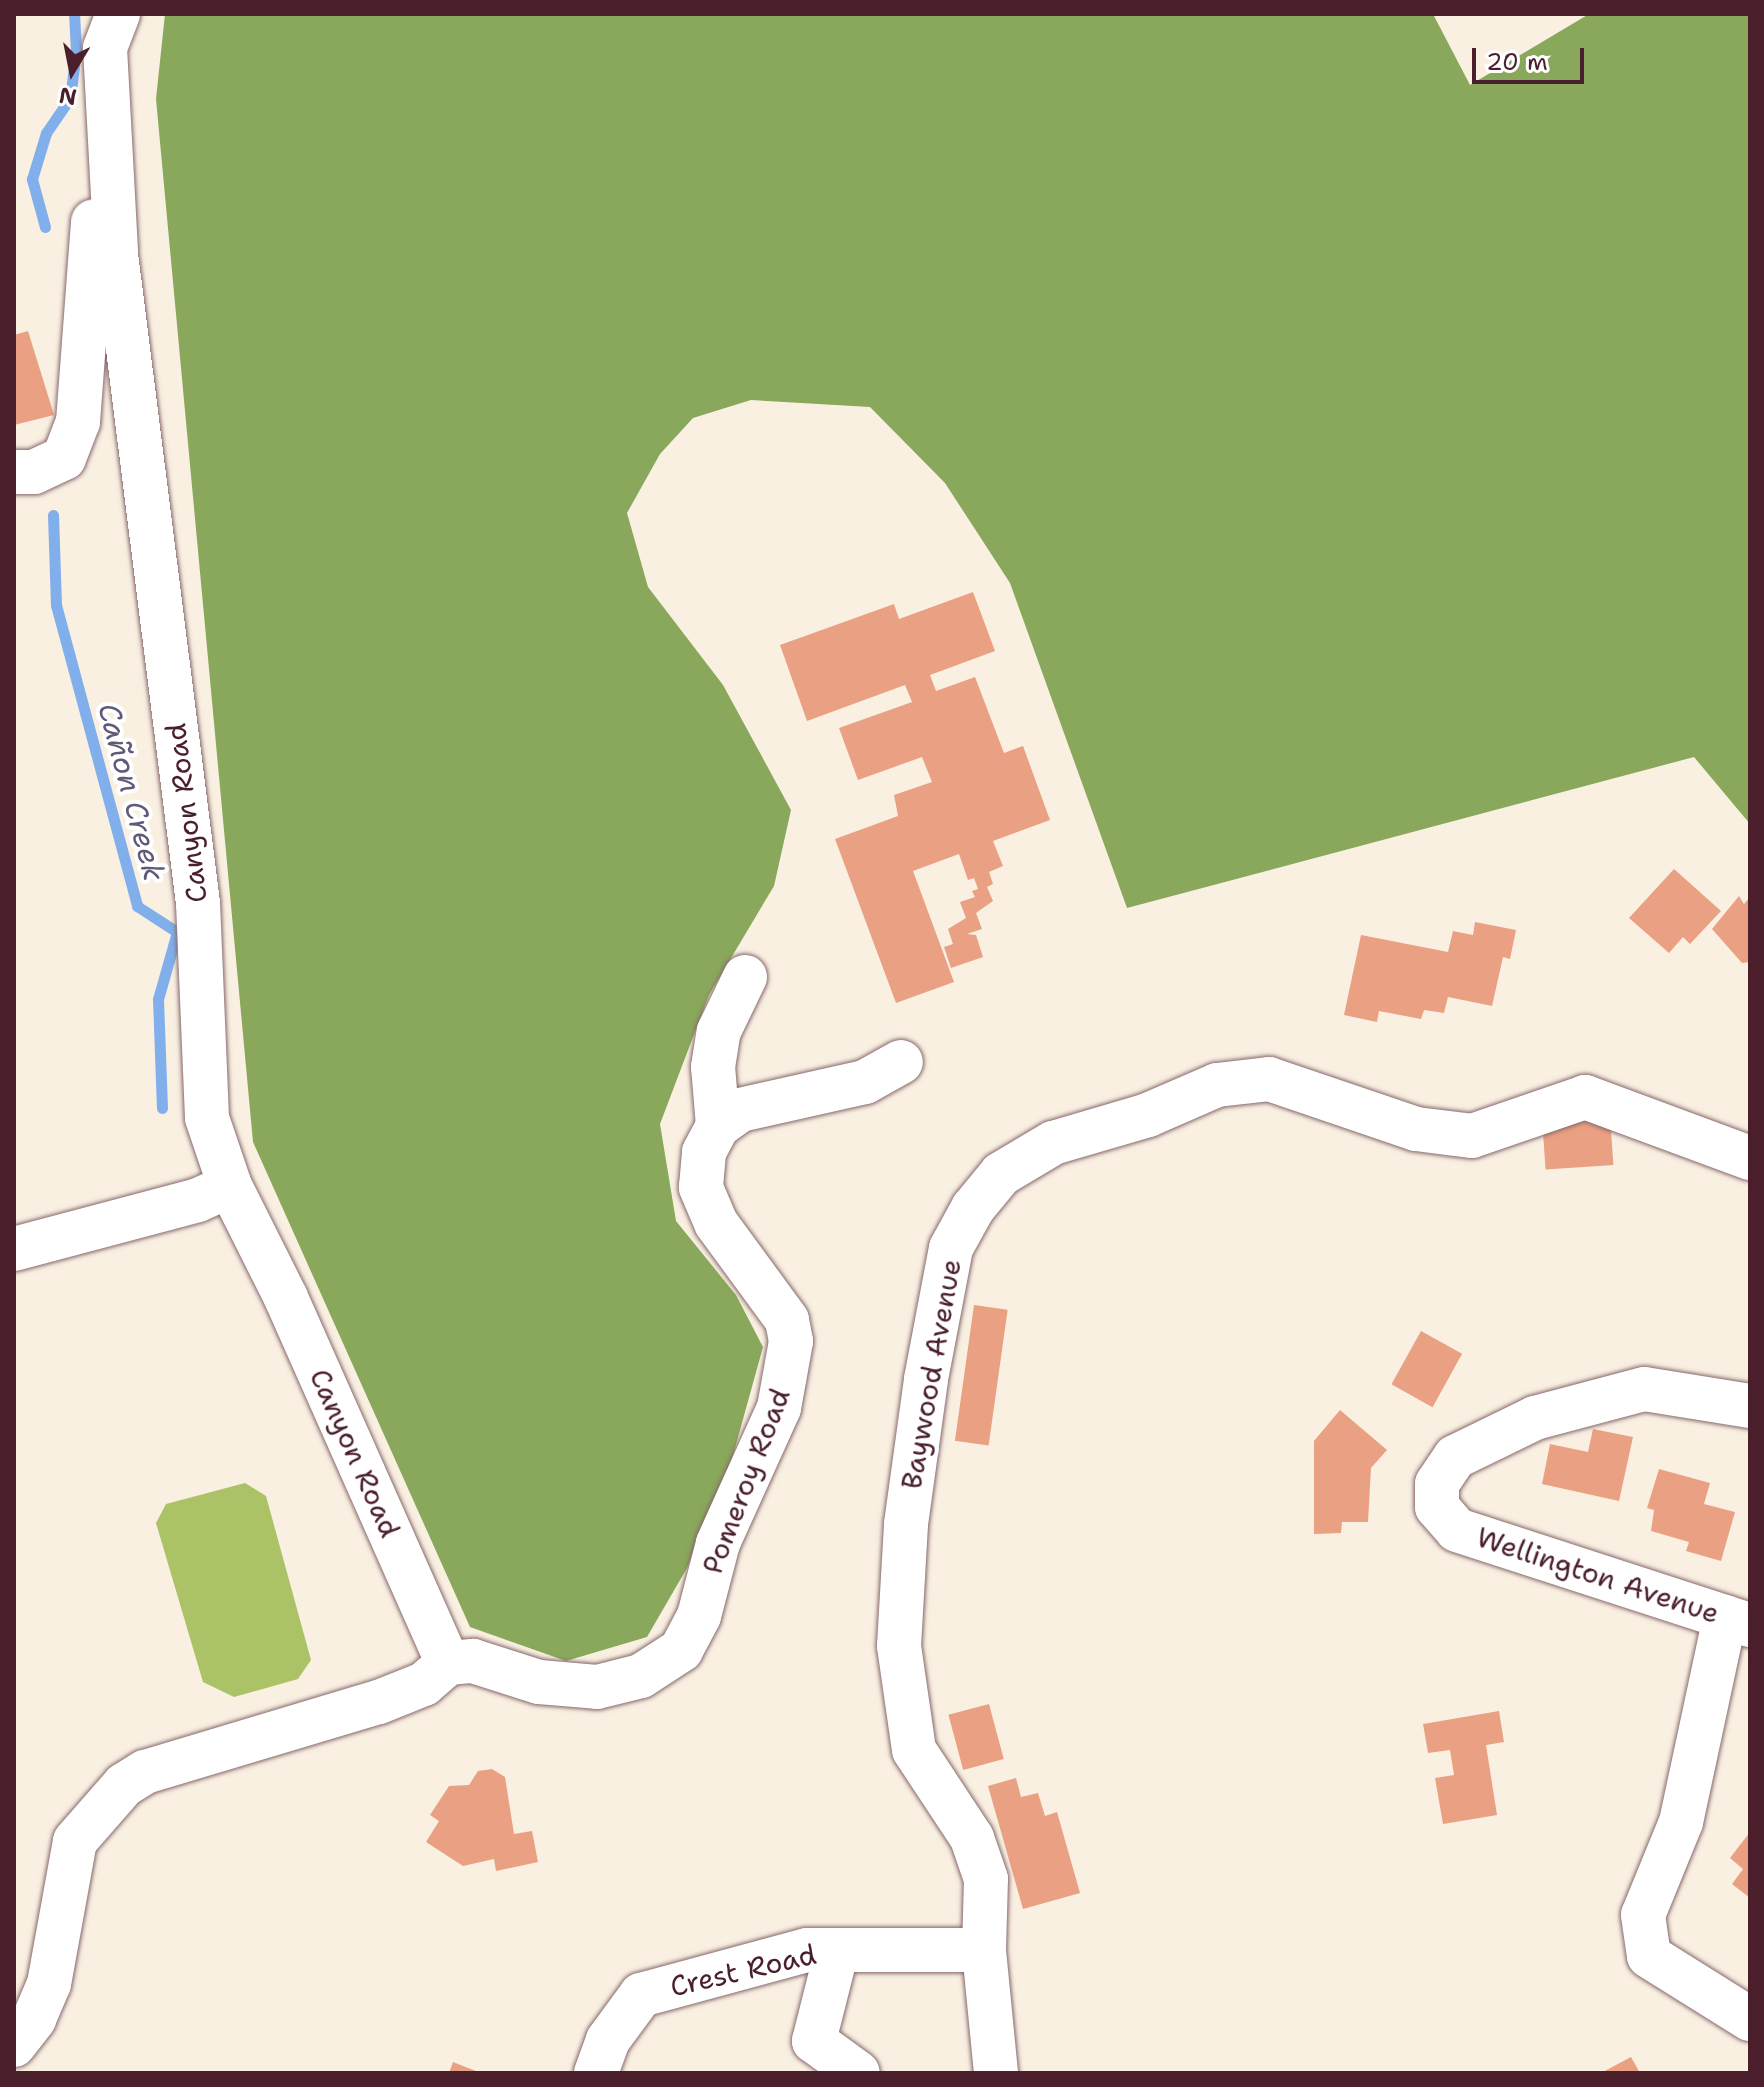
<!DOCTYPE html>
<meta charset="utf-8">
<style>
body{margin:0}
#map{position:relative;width:1764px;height:2087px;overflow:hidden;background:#f9f0e2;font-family:"Shantell Sans",sans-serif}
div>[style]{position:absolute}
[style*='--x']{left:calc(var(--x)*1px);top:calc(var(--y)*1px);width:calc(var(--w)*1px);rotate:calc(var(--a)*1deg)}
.green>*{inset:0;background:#acc266}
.forest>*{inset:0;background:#89a85b}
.stream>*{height:11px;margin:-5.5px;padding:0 5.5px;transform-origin:5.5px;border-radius:5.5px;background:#81afeb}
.building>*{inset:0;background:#eaa082;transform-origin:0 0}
.roads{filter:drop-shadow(0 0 2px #87686b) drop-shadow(0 0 2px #87686b)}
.minor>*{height:44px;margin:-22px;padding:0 22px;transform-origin:22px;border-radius:22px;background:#fff}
span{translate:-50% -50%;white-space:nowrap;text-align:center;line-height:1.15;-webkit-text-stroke:8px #fff;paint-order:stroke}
.street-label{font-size:28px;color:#4a1f2b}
.water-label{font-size:30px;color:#605978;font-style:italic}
.frame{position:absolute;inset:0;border:16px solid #4a1f2b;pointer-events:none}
.north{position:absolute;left:32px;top:32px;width:80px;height:80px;-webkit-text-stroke:6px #fff;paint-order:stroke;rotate:190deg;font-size:22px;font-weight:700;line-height:32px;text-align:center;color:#4a1f2b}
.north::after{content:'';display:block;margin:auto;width:28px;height:36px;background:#4a1f2b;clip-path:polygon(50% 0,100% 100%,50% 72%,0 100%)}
.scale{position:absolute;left:1472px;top:48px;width:112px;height:36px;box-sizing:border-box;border:4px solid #4a1f2b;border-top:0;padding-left:10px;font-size:24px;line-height:28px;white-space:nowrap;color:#4a1f2b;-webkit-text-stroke:6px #fff;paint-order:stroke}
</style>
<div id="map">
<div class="green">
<i style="clip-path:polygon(245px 1483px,266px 1496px,311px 1660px,298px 1679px,234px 1697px,203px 1682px,156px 1523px,166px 1504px)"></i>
</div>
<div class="forest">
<i style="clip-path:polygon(165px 14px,1433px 14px,1470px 85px,1589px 14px,1750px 14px,1750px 824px,1694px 757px,1127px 908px,1010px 583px,945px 483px,870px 407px,751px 400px,693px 418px,660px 454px,627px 513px,648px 587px,723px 685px,791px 810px,774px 886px,709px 995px,660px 1124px,676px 1221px,736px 1295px,763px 1347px,732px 1459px,687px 1568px,647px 1637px,566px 1661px,470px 1627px,253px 1142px,156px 99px)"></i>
</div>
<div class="stream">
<i style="--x:45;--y:227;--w:50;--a:-105.2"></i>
<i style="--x:32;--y:179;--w:48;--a:-73.1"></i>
<i style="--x:46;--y:133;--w:42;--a:-55.6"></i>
<i style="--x:70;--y:98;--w:47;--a:-82.7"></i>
<i style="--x:76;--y:51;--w:37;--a:-93"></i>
<i style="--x:53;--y:515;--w:90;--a:88.1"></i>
<i style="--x:56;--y:605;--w:312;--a:74.9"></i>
<i style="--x:137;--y:906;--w:48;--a:33"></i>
<i style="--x:177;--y:932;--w:70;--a:105.8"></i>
<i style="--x:158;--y:999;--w:109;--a:87.9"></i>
</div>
<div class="building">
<i style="clip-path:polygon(28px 331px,54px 415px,14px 425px,14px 335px)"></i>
<i style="clip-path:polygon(973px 592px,995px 651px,930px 675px,936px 691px,975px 677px,1004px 753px,1023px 746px,1050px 820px,993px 841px,1003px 866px,989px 872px,993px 884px,987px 887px,993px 901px,976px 913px,982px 929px,967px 934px,976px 935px,983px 957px,951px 968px,944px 947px,953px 944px,948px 929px,966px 918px,960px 902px,975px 897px,972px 891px,978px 889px,974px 878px,968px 880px,959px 854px,913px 871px,954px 982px,896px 1003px,835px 839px,898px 816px,894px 795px,932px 782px,922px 757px,858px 780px,839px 728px,912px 702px,905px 685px,807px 721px,780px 645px,894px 604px,899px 619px)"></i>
<i style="clip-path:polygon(1674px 869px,1721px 911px,1690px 944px,1683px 937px,1669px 953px,1629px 918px)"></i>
<i style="clip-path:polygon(1739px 896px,1744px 904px,1750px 897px,1750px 962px,1742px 963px,1712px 929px)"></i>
<i style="clip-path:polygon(1475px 922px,1516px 930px,1510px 959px,1503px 957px,1492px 1006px,1448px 997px,1444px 1013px,1424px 1010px,1421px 1019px,1379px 1011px,1377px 1022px,1344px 1015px,1361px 935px,1448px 952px,1453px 931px,1473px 935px)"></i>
<i style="left:1610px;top:1116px;width:49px;height:68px;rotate:86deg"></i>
<i style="left:974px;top:1305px;width:34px;height:137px;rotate:8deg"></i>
<i style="left:1421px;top:1331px;width:47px;height:61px;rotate:29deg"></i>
<i style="clip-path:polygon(1340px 1410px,1387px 1450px,1371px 1468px,1368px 1522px,1342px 1522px,1341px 1533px,1314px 1534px,1314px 1441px)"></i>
<i style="clip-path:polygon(1593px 1429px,1633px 1437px,1619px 1501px,1542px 1484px,1550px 1444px,1588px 1452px)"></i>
<i style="clip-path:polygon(1659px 1469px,1710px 1483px,1704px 1504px,1735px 1512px,1721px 1561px,1686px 1551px,1689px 1542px,1651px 1531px,1654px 1510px,1647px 1508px)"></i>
<i style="left:989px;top:1704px;width:57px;height:42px;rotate:75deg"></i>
<i style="clip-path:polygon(1499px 1711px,1504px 1742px,1486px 1745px,1497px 1815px,1443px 1824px,1435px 1778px,1454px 1775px,1450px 1750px,1428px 1753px,1423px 1724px)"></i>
<i style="clip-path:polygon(492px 1769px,505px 1777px,514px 1834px,532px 1831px,538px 1862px,496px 1871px,494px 1859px,463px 1866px,426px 1842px,439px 1821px,430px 1815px,449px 1786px,469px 1785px,478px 1771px)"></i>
<i style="clip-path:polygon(1016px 1778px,1021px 1797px,1038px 1793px,1045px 1816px,1057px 1812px,1080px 1893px,1023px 1909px,988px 1786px)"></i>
<i style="clip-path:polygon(1750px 1832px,1750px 1898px,1732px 1884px,1743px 1869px,1730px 1858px)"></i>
<i style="clip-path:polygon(1631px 2057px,1640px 2073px,1601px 2073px)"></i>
<i style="clip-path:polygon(453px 2062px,481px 2073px,449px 2073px)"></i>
</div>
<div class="roads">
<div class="minor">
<i style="--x:118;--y:14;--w:36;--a:111"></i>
<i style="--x:105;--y:48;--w:206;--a:86.9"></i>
<i style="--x:116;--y:254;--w:654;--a:82.8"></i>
<i style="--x:198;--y:903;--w:215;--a:87.6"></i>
<i style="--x:207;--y:1118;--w:72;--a:71.3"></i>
<i style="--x:230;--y:1186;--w:125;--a:63.4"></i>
<i style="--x:286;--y:1298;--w:399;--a:66.1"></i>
<i style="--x:14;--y:472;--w:20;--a:0"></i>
<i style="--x:34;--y:472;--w:33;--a:-25"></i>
<i style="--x:64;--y:458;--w:39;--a:-69"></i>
<i style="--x:78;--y:422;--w:201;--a:-85.7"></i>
<i style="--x:718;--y:1126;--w:59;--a:-94.8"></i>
<i style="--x:713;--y:1067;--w:36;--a:-81"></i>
<i style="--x:719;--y:1031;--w:60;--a:-64.3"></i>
<i style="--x:14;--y:1249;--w:190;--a:-14.9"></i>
<i style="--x:198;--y:1200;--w:35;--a:-24"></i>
<i style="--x:1750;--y:1406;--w:107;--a:-170.9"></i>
<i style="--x:1644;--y:1389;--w:113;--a:165.1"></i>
<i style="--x:1535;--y:1418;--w:89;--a:154"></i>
<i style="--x:1455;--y:1457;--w:32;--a:124"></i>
<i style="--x:1437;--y:1484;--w:23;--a:90"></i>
<i style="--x:1437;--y:1507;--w:30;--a:49"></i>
<i style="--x:1457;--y:1530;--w:308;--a:18"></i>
<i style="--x:1725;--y:1617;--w:210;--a:102.1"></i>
<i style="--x:1681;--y:1822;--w:100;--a:112.2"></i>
<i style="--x:1643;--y:1915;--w:41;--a:81.7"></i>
<i style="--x:1649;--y:1956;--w:119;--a:32"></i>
<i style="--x:837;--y:1950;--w:94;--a:104.2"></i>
<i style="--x:814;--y:2041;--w:54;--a:36"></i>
<i style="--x:14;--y:2045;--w:33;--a:-52"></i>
<i style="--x:34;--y:2019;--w:38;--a:-67"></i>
<i style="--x:49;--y:1984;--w:145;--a:-79.7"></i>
<i style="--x:75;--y:1841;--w:74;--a:-48.8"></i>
<i style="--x:124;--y:1785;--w:25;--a:-32"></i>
<i style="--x:145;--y:1772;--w:244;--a:-16.7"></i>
<i style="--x:379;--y:1702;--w:48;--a:-21.8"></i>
<i style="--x:424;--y:1684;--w:32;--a:-41"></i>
<i style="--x:448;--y:1663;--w:25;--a:-5"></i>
<i style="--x:473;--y:1661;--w:69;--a:17.7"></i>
<i style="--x:539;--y:1682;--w:58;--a:4.9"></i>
<i style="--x:597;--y:1687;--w:45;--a:-14"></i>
<i style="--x:641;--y:1676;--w:48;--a:-33"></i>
<i style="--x:681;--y:1650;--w:38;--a:-62"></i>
<i style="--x:699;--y:1616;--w:75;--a:-75.4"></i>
<i style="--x:718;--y:1543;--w:148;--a:-65.7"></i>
<i style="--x:779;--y:1408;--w:68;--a:-79.8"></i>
<i style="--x:791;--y:1341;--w:21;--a:-101"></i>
<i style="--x:787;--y:1320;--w:120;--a:-126.2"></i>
<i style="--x:716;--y:1223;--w:39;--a:-113"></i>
<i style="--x:701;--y:1187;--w:35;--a:-85"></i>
<i style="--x:704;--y:1152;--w:30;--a:-62"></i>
<i style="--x:718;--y:1126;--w:27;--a:-36"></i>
<i style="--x:740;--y:1110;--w:128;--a:-12.6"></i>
<i style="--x:865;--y:1082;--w:41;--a:-29.1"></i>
<i style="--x:596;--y:2073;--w:35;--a:-70"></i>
<i style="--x:608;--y:2040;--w:56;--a:-53.7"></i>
<i style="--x:641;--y:1995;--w:172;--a:-15.2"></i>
<i style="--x:807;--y:1950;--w:177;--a:0"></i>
<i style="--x:996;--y:2073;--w:124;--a:-95.6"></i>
<i style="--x:984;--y:1950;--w:71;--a:-88.4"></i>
<i style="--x:986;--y:1879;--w:43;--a:-108.9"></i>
<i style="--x:972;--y:1838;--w:105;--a:-123.4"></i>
<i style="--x:914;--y:1750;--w:105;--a:-98.2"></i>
<i style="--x:899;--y:1646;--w:122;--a:-86.7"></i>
<i style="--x:906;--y:1524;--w:146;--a:-82.1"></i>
<i style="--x:926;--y:1379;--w:133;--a:-79.2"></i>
<i style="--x:951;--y:1248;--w:46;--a:-61.2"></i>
<i style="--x:973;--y:1208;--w:44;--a:-50.5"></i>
<i style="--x:1001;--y:1174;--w:61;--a:-30.8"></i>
<i style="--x:1053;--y:1143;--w:99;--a:-16.4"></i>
<i style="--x:1148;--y:1115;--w:75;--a:-23.5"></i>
<i style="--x:1217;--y:1085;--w:52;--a:-6.6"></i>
<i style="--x:1269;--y:1079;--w:155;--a:18.8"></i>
<i style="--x:1416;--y:1129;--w:56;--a:7.1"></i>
<i style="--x:1472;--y:1136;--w:120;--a:-19"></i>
<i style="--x:1585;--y:1097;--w:176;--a:20.3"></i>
</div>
</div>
<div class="street-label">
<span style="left:186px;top:813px;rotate:-97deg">Canyon Road</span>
<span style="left:931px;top:1374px;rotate:-80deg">Baywood Avenue</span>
<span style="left:355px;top:1453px;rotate:66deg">Canyon Road</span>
<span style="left:746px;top:1481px;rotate:-69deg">Pomeroy Road</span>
<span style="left:1598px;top:1575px;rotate:18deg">Wellington Avenue</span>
<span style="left:743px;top:1970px;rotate:-13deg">Crest Road</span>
</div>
<div class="water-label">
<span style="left:131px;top:792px;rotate:75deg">Cañon Creek</span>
</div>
<div class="frame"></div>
<div class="north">N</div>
<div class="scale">20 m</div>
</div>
